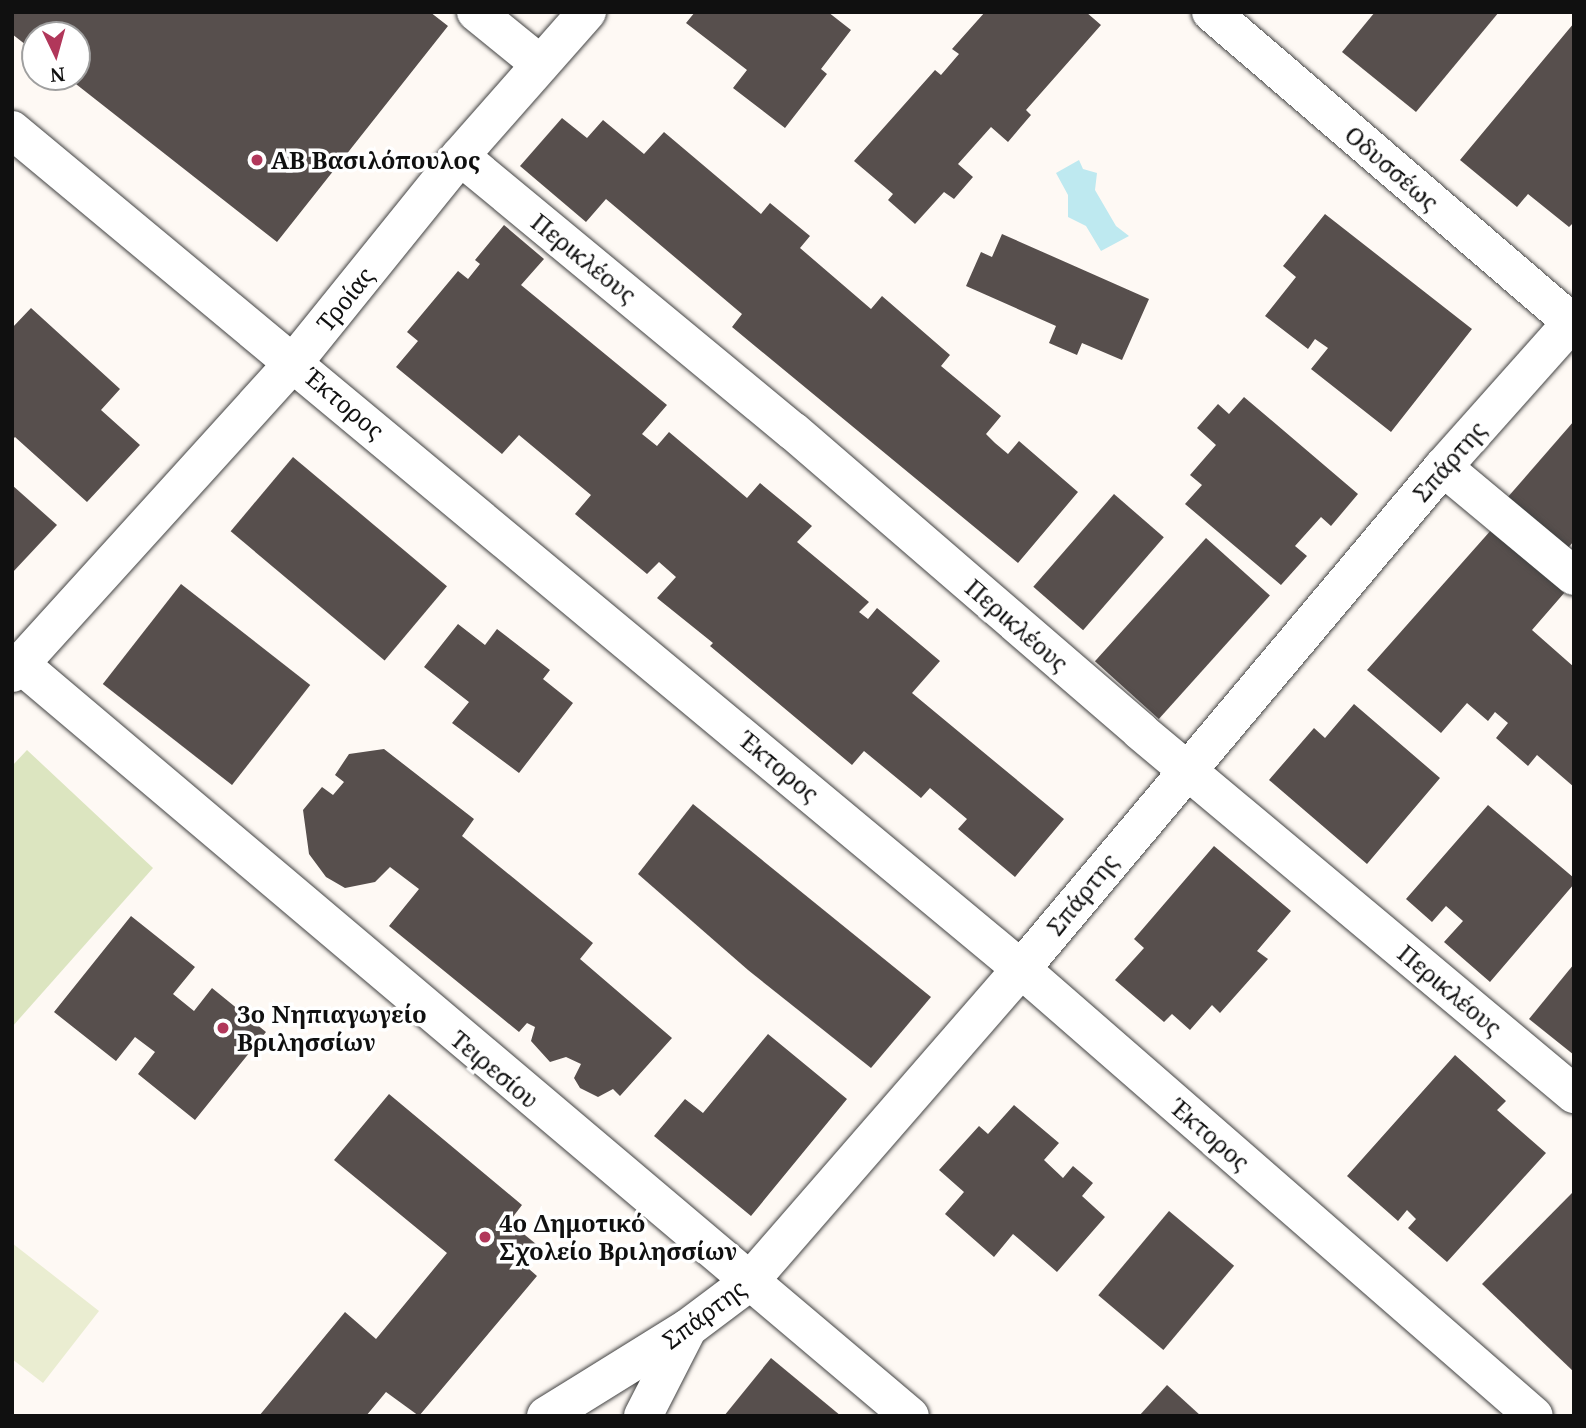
<!DOCTYPE html>
<meta charset="utf-8">
<style>
body{margin:0}
#map{position:relative;width:1586px;height:1428px;overflow:hidden;background:#fef9f4;font-family:"Noto Serif",serif}
div>[style]{position:absolute}
[style*='--x']{left:calc(var(--x)*1px);top:calc(var(--y)*1px);width:calc(var(--w)*1px);rotate:calc(var(--a)*1deg)}
.green>*{inset:0;background:#dce5c0}
.pitch>*{inset:0;background:#eaedd1}
.water>*{inset:0;background:#bee9f0}
.building>*{inset:0;background:#574f4d;transform-origin:0 0}
.roads{filter:drop-shadow(0 0 2px #434343) drop-shadow(0 0 2px #434343)}
.street>*{height:38px;margin:-19px;padding:0 19px;transform-origin:19px;border-radius:19px;background:#fff}
.dots>*{width:19px;height:19px;translate:-50% -50%;box-sizing:border-box;border:4px solid #fff;border-radius:50%}
span{translate:-50% -50%;white-space:nowrap;text-align:center;line-height:1.15;-webkit-text-stroke:7px #fff;paint-order:stroke}
.poi-label{font-size:24px;color:#101010;font-weight:700}
.left{translate:0 -50%;text-align:left}
.street-label{font-size:24px;color:#101010}
.frame{position:absolute;inset:0;border:14px solid #101010;pointer-events:none}
.north{position:absolute;left:21px;top:21px;width:70px;height:70px;box-sizing:border-box;background:#fff;border:2px solid #9f9f9f;border-radius:50%;rotate:175deg;font-size:19px;font-weight:700;line-height:28px;text-align:center;color:#101010}
.north::after{content:'';display:block;margin:auto;width:24px;height:32px;background:#b1375a;clip-path:polygon(50% 0,100% 100%,50% 72%,0 100%)}
</style>
<div id="map">
<div class="green">
<i style="clip-path:polygon(27px 750px,153px 868px,12px 1027px,12px 766px)"></i>
</div>
<div class="pitch">
<i style="clip-path:polygon(12px 1243px,99px 1311px,43px 1383px,12px 1359px)"></i>
</div>
<div class="water">
<i style="clip-path:polygon(1079px 160px,1083px 169px,1097px 173px,1095px 190px,1116px 226px,1129px 236px,1101px 251px,1086px 226px,1068px 217px,1068px 195px,1056px 173px)"></i>
</div>
<div class="building">
<i style="clip-path:polygon(12px 12px,430px 12px,448px 26px,277px 242px,67px 77px,77px 77px,77px 35px,35px 35px,35px 52px,12px 34px)"></i>
<i style="clip-path:polygon(695px 12px,828px 12px,851px 30px,821px 69px,827px 74px,785px 128px,733px 88px,747px 70px,686px 23px)"></i>
<i style="clip-path:polygon(985px 12px,1086px 12px,1101px 25px,1026px 110px,1031px 115px,1008px 142px,991px 127px,958px 164px,973px 177px,954px 199px,944px 192px,915px 224px,888px 200px,893px 194px,854px 161px,935px 70px,941px 75px,959px 54px,952px 49px)"></i>
<i style="clip-path:polygon(1375px 12px,1499px 12px,1416px 112px,1342px 52px)"></i>
<i style="clip-path:polygon(1574px 23px,1574px 222px,1569px 227px,1528px 194px,1517px 207px,1460px 160px)"></i>
<i style="clip-path:polygon(562px 118px,587px 138px,603px 120px,644px 154px,664px 132px,761px 214px,770px 203px,810px 236px,800px 248px,871px 309px,882px 296px,950px 355px,941px 366px,1001px 416px,986px 434px,995px 443px,1008px 454px,1019px 441px,1078px 492px,1018px 563px,732px 327px,742px 314px,606px 199px,586px 222px,520px 166px)"></i>
<i style="clip-path:polygon(1325px 214px,1472px 329px,1391px 432px,1311px 369px,1328px 348px,1315px 339px,1308px 349px,1265px 316px,1296px 277px,1283px 266px)"></i>
<i style="clip-path:polygon(504px 225px,544px 259px,521px 285px,667px 405px,642px 434px,657px 446px,669px 432px,747px 498px,760px 483px,812px 526px,797px 542px,869px 602px,859px 612px,868px 619px,877px 608px,940px 661px,912px 693px,1064px 819px,1015px 877px,958px 829px,967px 819px,930px 788px,921px 798px,864px 751px,852px 765px,710px 646px,713px 643px,657px 598px,676px 577px,659px 562px,647px 574px,575px 514px,591px 495px,519px 435px,502px 454px,396px 367px,418px 341px,407px 332px,458px 271px,468px 279px,480px 264px,475px 260px)"></i>
<i style="clip-path:polygon(1002px 234px,1149px 299px,1122px 360px,1082px 343px,1077px 355px,1049px 343px,1056px 326px,966px 286px,981px 252px,992px 257px)"></i>
<i style="clip-path:polygon(31px 308px,120px 389px,101px 410px,140px 445px,87px 502px,15px 437px,12px 440px,12px 328px)"></i>
<i style="clip-path:polygon(1244px 397px,1358px 494px,1331px 526px,1321px 517px,1295px 546px,1307px 556px,1281px 585px,1185px 504px,1202px 485px,1190px 475px,1216px 445px,1197px 428px,1218px 404px,1229px 414px)"></i>
<i style="clip-path:polygon(1574px 421px,1574px 541px,1567px 549px,1507px 498px)"></i>
<i style="left:293px;top:457px;width:201px;height:97px;rotate:40deg"></i>
<i style="clip-path:polygon(12px 485px,57px 525px,12px 573px)"></i>
<i style="left:1114px;top:494px;width:66px;height:123px;rotate:41deg"></i>
<i style="clip-path:polygon(1492px 529px,1565px 592px,1532px 630px,1574px 667px,1574px 787px,1537px 755px,1528px 766px,1496px 738px,1508px 723px,1495px 712px,1488px 721px,1467px 703px,1441px 733px,1367px 670px)"></i>
<i style="left:1206px;top:538px;width:86px;height:166px;rotate:42deg"></i>
<i style="left:181px;top:584px;width:164px;height:127px;rotate:38deg"></i>
<i style="clip-path:polygon(458px 624px,485px 645px,497px 629px,550px 670px,543px 679px,573px 703px,519px 773px,452px 723px,469px 702px,424px 667px)"></i>
<i style="clip-path:polygon(1354px 704px,1440px 778px,1367px 864px,1269px 780px,1314px 728px,1325px 738px)"></i>
<i style="clip-path:polygon(384px 749px,474px 819px,462px 836px,593px 943px,580px 959px,672px 1038px,620px 1096px,613px 1089px,598px 1097px,580px 1088px,574px 1078px,581px 1064px,566px 1057px,550px 1062px,531px 1041px,535px 1027px,527px 1023px,519px 1032px,389px 926px,419px 889px,390px 867px,375px 882px,345px 888px,326px 877px,309px 854px,303px 810px,322px 787px,333px 795px,344px 782px,335px 775px,349px 754px)"></i>
<i style="clip-path:polygon(693px 804px,931px 997px,871px 1068px,748px 970px,638px 874px)"></i>
<i style="clip-path:polygon(1488px 805px,1574px 878px,1574px 884px,1490px 982px,1444px 942px,1463px 921px,1446px 906px,1432px 922px,1406px 899px)"></i>
<i style="clip-path:polygon(1214px 846px,1291px 911px,1257px 951px,1268px 959px,1220px 1013px,1212px 1005px,1190px 1030px,1172px 1014px,1164px 1022px,1115px 980px,1144px 948px,1134px 939px)"></i>
<i style="clip-path:polygon(131px 916px,195px 967px,173px 994px,194px 1011px,212px 988px,266px 1032px,195px 1120px,138px 1074px,155px 1052px,135px 1037px,116px 1061px,54px 1012px)"></i>
<i style="clip-path:polygon(1574px 964px,1574px 1055px,1529px 1019px)"></i>
<i style="clip-path:polygon(768px 1034px,847px 1099px,751px 1216px,654px 1136px,685px 1099px,703px 1113px)"></i>
<i style="clip-path:polygon(1455px 1055px,1506px 1101px,1497px 1110px,1546px 1153px,1447px 1262px,1408px 1228px,1416px 1219px,1407px 1210px,1398px 1221px,1347px 1176px)"></i>
<i style="clip-path:polygon(389px 1094px,522px 1205px,509px 1222px,536px 1244px,521px 1262px,537px 1276px,419px 1416px,386px 1392px,366px 1416px,259px 1416px,345px 1312px,376px 1339px,447px 1253px,334px 1160px)"></i>
<i style="clip-path:polygon(1014px 1105px,1059px 1143px,1044px 1160px,1063px 1178px,1073px 1166px,1093px 1183px,1082px 1196px,1105px 1217px,1057px 1272px,1013px 1234px,994px 1257px,945px 1214px,964px 1192px,939px 1170px,979px 1126px,988px 1134px)"></i>
<i style="clip-path:polygon(1574px 1191px,1574px 1372px,1482px 1284px)"></i>
<i style="left:1169px;top:1211px;width:85px;height:110px;rotate:40deg"></i>
<i style="clip-path:polygon(771px 1358px,841px 1416px,724px 1416px)"></i>
<i style="clip-path:polygon(1167px 1385px,1201px 1416px,1139px 1416px)"></i>
</div>
<div class="roads">
<div class="street">
<i style="--x:476;--y:12;--w:82;--a:39.1"></i>
<i style="--x:1211;--y:12;--w:479;--a:40.7"></i>
<i style="--x:12;--y:130;--w:1312;--a:39.74"></i>
<i style="--x:1021;--y:969;--w:680;--a:41.07"></i>
<i style="--x:460;--y:156;--w:432;--a:39.6"></i>
<i style="--x:793;--y:431;--w:459;--a:40.8"></i>
<i style="--x:1140;--y:731;--w:566;--a:39.91"></i>
<i style="--x:1443;--y:467;--w:170;--a:39.8"></i>
<i style="--x:20;--y:664;--w:1165;--a:40.2"></i>
<i style="--x:12;--y:673;--w:420;--a:-47.8"></i>
<i style="--x:294;--y:362;--w:265;--a:-51.1"></i>
<i style="--x:460;--y:156;--w:192;--a:-48.6"></i>
<i style="--x:546;--y:1416;--w:167;--a:-31.8"></i>
<i style="--x:688;--y:1328;--w:75;--a:-36.9"></i>
<i style="--x:748;--y:1283;--w:416;--a:-49"></i>
<i style="--x:1021;--y:969;--w:656;--a:-49.95"></i>
<i style="--x:1443;--y:467;--w:197;--a:-48.3"></i>
<i style="--x:643;--y:1416;--w:97;--a:-62.9"></i>
</div>
</div>
<div class="dots">
<i style="left:257px;top:160px;background:#b1375a"></i>
<i style="left:223px;top:1028px;background:#b1375a"></i>
<i style="left:485px;top:1237px;background:#b1375a"></i>
</div>
<div class="poi-label">
<span class="left" style="left:271px;top:160px">ΑΒ Βασιλόπουλος</span>
<span class="left" style="left:237px;top:1028px">3ο Νηπιαγωγείο<br>Βριλησσίων</span>
<span class="left" style="left:499px;top:1237px">4o Δημοτικό<br>Σχολείο Βριλησσίων</span>
</div>
<div class="street-label">
<span style="left:1392px;top:168px;rotate:41deg">Οδυσσέως</span>
<span style="left:584px;top:258px;rotate:39deg">Περικλέους</span>
<span style="left:345px;top:299px;rotate:-51deg">Τροίας</span>
<span style="left:344px;top:403px;rotate:40deg">Έκτορος</span>
<span style="left:1449px;top:461px;rotate:-49deg">Σπάρτης</span>
<span style="left:1017px;top:625px;rotate:41deg">Περικλέους</span>
<span style="left:779px;top:766px;rotate:40deg">Έκτορος</span>
<span style="left:1082px;top:894px;rotate:-51deg">Σπάρτης</span>
<span style="left:1450px;top:990px;rotate:40deg">Περικλέους</span>
<span style="left:495px;top:1069px;rotate:40deg">Τειρεσίου</span>
<span style="left:1210px;top:1134px;rotate:41deg">Έκτορος</span>
<span style="left:704px;top:1314px;rotate:-37deg">Σπάρτης</span>
</div>
<div class="frame"></div>
<div class="north">N</div>
</div>
